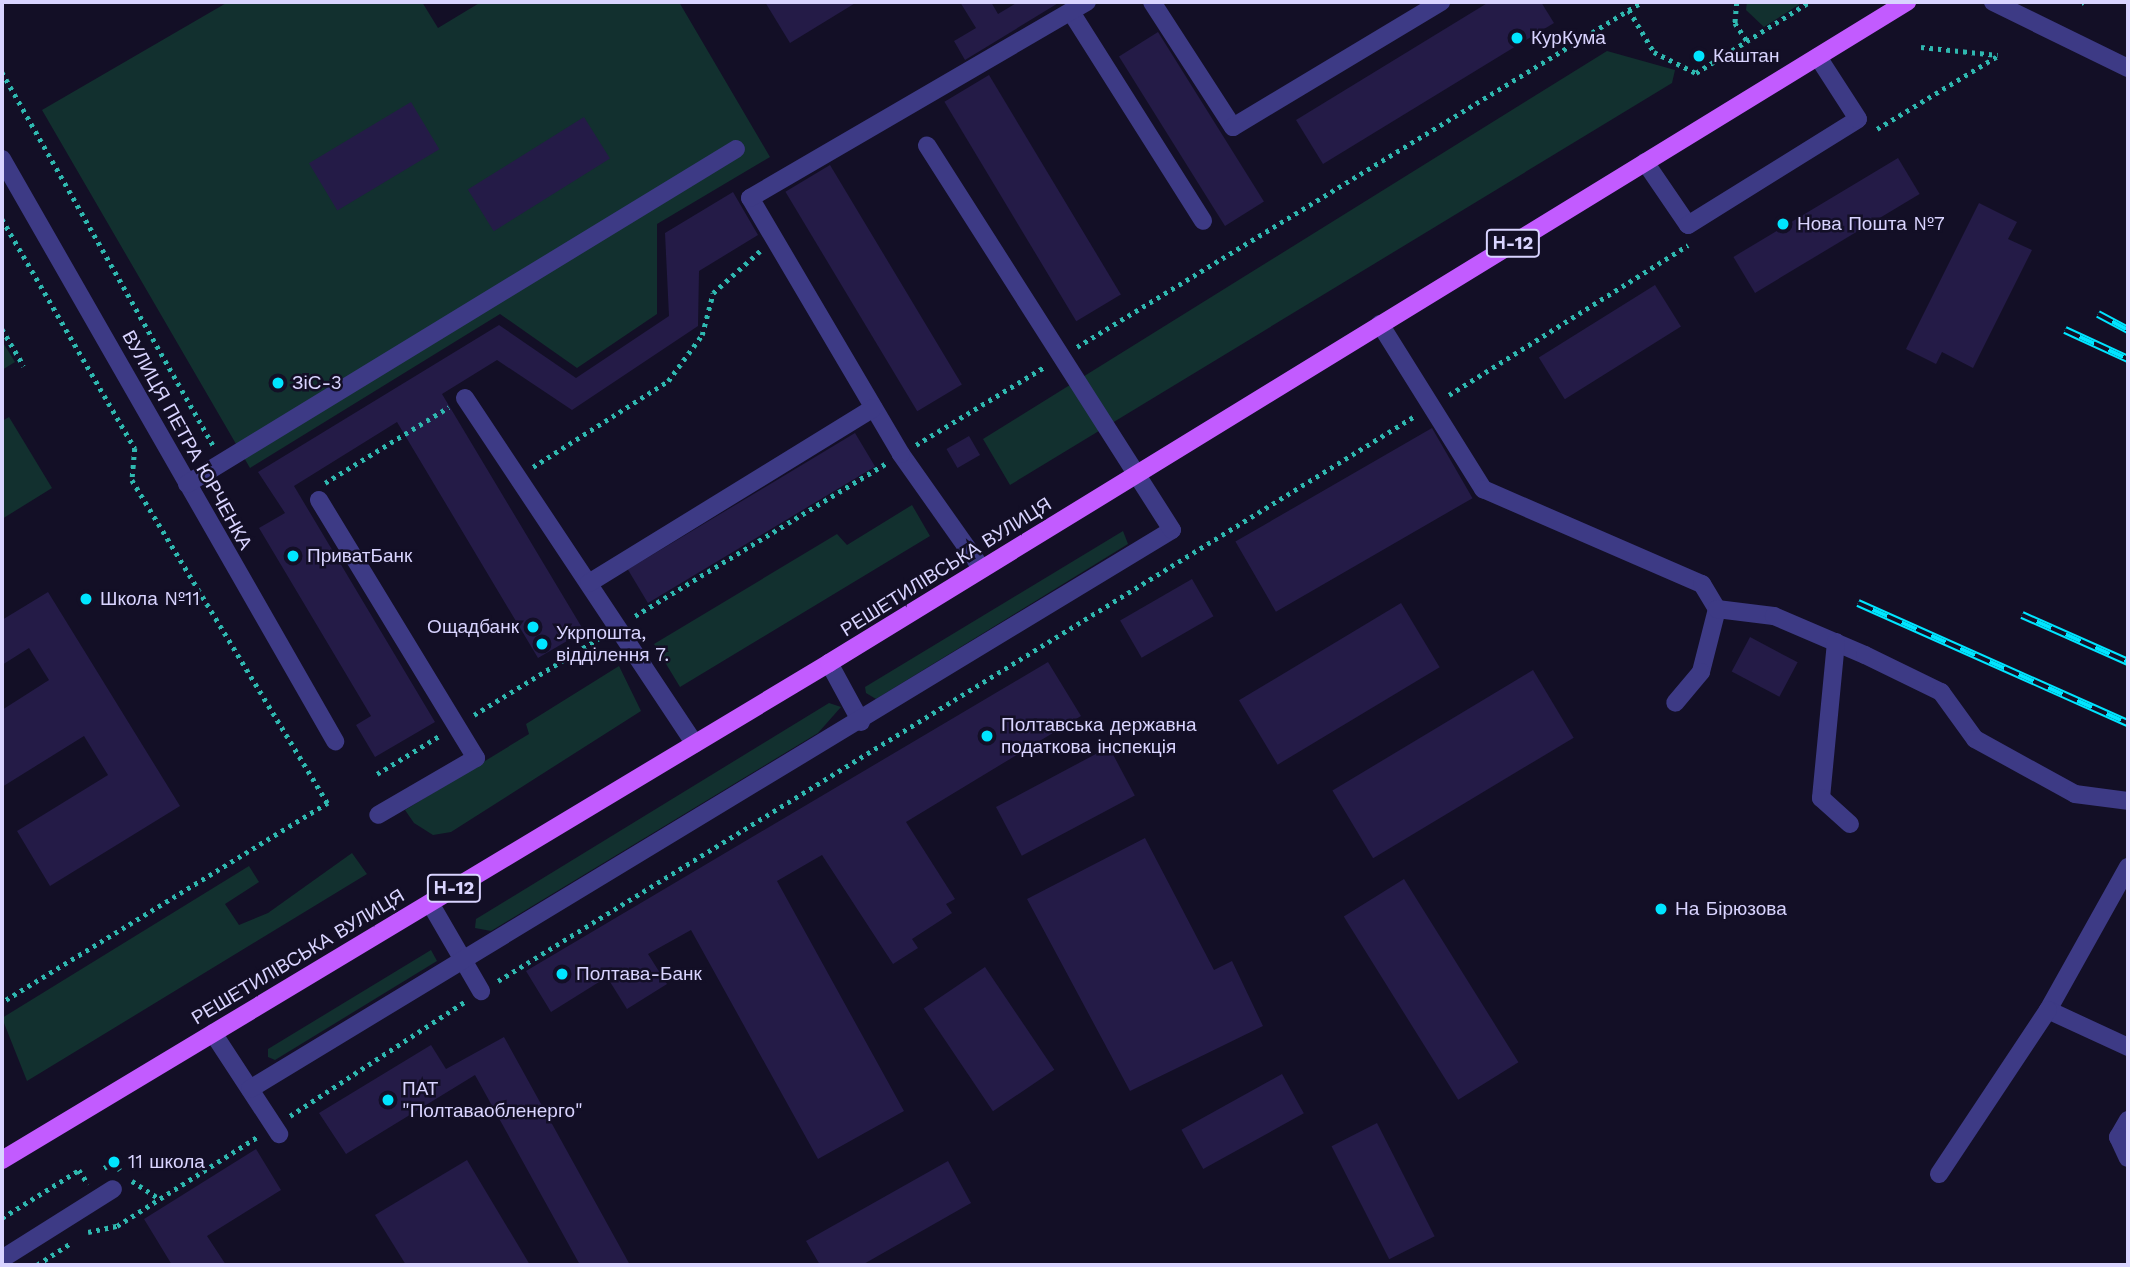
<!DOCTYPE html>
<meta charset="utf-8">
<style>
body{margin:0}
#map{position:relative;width:2130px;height:1267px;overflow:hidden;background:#130f26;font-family:"Work Sans",sans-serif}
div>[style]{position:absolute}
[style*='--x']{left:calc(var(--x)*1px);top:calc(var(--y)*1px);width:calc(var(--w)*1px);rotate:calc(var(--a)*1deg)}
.green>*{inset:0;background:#12302f}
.building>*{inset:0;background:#241b47;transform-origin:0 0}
.path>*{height:4.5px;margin-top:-2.25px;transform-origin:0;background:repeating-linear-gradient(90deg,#2fb8b0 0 3.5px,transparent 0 8.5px)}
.minor>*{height:18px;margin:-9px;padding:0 9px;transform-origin:9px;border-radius:9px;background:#3d3a85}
.major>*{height:18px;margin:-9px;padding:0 9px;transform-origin:9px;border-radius:9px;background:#c25bff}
.rail>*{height:8px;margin-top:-4px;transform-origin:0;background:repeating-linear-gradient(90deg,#130f26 0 16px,#00e5ff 0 32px);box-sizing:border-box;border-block:2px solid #00e5ff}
.dots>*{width:19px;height:19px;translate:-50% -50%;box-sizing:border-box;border:4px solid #130f26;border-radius:50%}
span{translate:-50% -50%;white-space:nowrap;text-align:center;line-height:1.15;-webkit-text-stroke:5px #130f26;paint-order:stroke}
.shield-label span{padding:2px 5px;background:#130f26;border:2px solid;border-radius:5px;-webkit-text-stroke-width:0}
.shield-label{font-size:18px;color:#d9d4ff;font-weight:700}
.poi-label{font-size:19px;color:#d9d4ff}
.left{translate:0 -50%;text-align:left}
.right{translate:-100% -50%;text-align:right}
.street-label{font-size:19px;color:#d9d4ff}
.frame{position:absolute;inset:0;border:4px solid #d9d4ff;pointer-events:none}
</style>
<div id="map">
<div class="green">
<i style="clip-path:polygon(228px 2px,422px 2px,438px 28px,481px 2px,679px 2px,770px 157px,657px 224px,657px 314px,577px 368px,500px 314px,250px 468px,42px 110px)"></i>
<i style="clip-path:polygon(1747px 2px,1803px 2px,1764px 27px,1746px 10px)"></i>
<i style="clip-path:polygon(1607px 51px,1675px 70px,1672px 83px,1010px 485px,983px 439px)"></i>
<i style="clip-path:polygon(2px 341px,15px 362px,2px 370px)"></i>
<i style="clip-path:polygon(9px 417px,52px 488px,2px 519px,2px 421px)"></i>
<i style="clip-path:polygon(912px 505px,930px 536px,680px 687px,654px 644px,837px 534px,847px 545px)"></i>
<i style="clip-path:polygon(1123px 531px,1128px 544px,876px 699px,866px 693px,865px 687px)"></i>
<i style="clip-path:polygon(619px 666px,641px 711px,451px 832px,433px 835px,414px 823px,405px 810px,529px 734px,526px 724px)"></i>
<i style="clip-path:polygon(829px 703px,841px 707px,818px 733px,491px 931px,475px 928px,476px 919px)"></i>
<i style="clip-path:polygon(352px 853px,367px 874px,27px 1081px,2px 1018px,249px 866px,259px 882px,225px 904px,239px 925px,268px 913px)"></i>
<i style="clip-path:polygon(431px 950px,437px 961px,275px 1060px,268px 1057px,268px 1049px)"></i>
</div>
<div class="building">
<i style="clip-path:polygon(765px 2px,857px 2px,790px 43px)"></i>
<i style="clip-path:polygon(960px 2px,991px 2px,998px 14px,1018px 2px,1060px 2px,965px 60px,954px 41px,976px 28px)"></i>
<i style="clip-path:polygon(1489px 2px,1541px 2px,1554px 23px,1323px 164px,1296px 120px)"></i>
<i style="left:1158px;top:32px;width:200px;height:46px;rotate:58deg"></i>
<i style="left:989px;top:75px;width:256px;height:52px;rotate:59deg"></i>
<i style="left:411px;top:102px;width:55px;height:119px;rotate:59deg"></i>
<i style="left:584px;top:117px;width:49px;height:137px;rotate:58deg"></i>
<i style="left:1898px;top:158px;width:42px;height:192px;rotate:59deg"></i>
<i style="left:830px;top:165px;width:256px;height:52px;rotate:59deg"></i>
<i style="clip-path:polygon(733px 192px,758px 235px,699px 271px,698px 326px,572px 410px,497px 360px,442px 394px,584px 631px,538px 658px,397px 422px,294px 486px,435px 722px,375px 757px,356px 725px,371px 716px,259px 528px,285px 513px,258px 472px,499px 325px,576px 378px,669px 316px,665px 233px)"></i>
<i style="clip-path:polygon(1979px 203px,2017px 222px,2008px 239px,2032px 250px,1973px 368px,1942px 352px,1936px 364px,1906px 349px)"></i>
<i style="left:1655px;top:285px;width:49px;height:137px;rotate:58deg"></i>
<i style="left:1432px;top:428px;width:81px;height:227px;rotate:60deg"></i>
<i style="left:855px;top:433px;width:39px;height:265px;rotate:59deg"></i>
<i style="left:969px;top:436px;width:22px;height:26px;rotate:60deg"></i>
<i style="left:1192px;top:579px;width:43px;height:83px;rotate:60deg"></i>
<i style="clip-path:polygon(48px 592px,180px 806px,50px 886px,17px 831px,108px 775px,84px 736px,2px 787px,2px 710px,49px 680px,29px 648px,2px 665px,2px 620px)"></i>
<i style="left:1401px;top:603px;width:75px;height:189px;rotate:59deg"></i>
<i style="left:1750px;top:637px;width:54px;height:39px;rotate:28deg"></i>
<i style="clip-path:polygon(1048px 662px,1081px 716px,906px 822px,955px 899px,946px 904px,952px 913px,912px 939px,918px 948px,893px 964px,822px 855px,777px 881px,904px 1111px,818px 1159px,691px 930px,648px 954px,667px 984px,627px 1009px,607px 977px,551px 1012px,526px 971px)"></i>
<i style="left:1533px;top:670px;width:79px;height:234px;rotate:59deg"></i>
<i style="left:1109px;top:747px;width:55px;height:128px;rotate:62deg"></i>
<i style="clip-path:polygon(1145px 838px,1214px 970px,1232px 961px,1263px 1026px,1130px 1091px,1027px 899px)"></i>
<i style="left:1404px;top:879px;width:216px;height:71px;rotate:58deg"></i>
<i style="left:985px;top:967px;width:124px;height:74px;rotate:56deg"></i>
<i style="clip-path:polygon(504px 1037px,630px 1265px,580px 1265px,475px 1075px,346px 1154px,319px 1113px,431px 1045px,446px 1069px)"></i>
<i style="left:1282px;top:1074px;width:45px;height:115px;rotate:61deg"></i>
<i style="left:1377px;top:1123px;width:127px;height:51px;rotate:63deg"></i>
<i style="clip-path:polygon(256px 1149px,281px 1190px,207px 1236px,226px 1265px,172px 1265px,144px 1219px)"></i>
<i style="clip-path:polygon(467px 1160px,530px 1265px,406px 1265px,375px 1215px)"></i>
<i style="clip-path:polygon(948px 1161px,971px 1203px,862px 1265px,820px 1265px,806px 1241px)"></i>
</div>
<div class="path">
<i style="--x:1737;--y:2;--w:21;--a:95"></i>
<i style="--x:1735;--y:23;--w:22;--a:56"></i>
<i style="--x:2081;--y:3;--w:2;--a:-27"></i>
<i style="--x:1629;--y:10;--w:49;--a:59.2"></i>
<i style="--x:1654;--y:52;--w:47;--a:26.6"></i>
<i style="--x:1696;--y:73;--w:133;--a:-32.1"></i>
<i style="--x:1921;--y:47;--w:77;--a:5.9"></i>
<i style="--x:2;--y:72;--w:430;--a:60.5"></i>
<i style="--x:1877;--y:129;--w:143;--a:-31.2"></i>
<i style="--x:2;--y:219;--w:265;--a:59.9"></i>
<i style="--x:135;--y:448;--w:32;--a:95"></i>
<i style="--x:132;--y:480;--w:378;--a:58.8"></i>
<i style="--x:328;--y:803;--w:382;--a:148.5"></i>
<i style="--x:2;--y:329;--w:43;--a:59.3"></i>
<i style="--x:1077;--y:347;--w:662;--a:-31.41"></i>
<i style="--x:1449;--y:395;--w:282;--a:-32.1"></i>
<i style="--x:916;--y:445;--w:152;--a:-31.3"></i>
<i style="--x:533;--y:467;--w:160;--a:-32.5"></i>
<i style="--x:668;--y:381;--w:57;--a:-53.5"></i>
<i style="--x:702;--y:335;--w:43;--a:-75.3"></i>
<i style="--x:713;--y:293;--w:63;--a:-41.8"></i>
<i style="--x:325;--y:483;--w:145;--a:-31.5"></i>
<i style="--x:635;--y:616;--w:293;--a:-31.3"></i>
<i style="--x:474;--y:715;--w:149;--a:-31.6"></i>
<i style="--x:377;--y:774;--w:73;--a:-31.5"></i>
<i style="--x:498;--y:981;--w:1077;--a:-31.64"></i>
<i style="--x:290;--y:1116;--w:208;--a:-33.2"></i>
<i style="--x:104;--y:1168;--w:12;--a:-31"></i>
<i style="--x:114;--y:1162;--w:10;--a:53"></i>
<i style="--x:132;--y:1181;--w:33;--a:33"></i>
<i style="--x:2;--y:1218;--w:91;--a:-31.9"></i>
<i style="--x:79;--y:1170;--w:17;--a:57"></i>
<i style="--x:88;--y:1232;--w:30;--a:-12"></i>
<i style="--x:117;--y:1226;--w:168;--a:-32.4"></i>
<i style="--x:37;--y:1265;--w:38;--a:-33"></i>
</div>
<div class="minor">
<i style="--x:1152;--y:2;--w:149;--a:57.1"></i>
<i style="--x:1233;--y:127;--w:243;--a:-31"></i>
<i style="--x:1993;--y:2;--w:150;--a:26.1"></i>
<i style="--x:1071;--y:12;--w:247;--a:57.7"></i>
<i style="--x:2;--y:159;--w:671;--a:60.22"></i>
<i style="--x:1645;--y:162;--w:76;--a:55.7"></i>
<i style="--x:1688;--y:225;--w:200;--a:-31.9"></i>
<i style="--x:1858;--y:119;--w:74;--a:-122.8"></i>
<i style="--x:1380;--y:324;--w:195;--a:58"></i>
<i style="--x:1483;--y:489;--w:239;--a:23.5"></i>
<i style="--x:1702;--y:584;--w:29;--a:59"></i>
<i style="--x:1717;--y:609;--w:65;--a:104.3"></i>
<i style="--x:1701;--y:672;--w:40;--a:130"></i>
<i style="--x:465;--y:398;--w:415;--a:56.4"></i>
<i style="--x:187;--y:484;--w:643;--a:-31.39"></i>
<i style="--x:319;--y:500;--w:302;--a:58.7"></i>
<i style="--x:476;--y:758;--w:113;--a:149.8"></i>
<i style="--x:982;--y:569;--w:141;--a:-125.2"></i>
<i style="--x:901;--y:454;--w:297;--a:-120.5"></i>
<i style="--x:750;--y:198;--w:390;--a:-30.2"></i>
<i style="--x:589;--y:583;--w:334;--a:-31.6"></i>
<i style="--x:1717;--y:609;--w:57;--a:7"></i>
<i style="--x:1774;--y:616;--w:99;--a:23.2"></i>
<i style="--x:1865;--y:655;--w:85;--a:26"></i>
<i style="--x:1941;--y:692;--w:58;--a:54.1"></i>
<i style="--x:1975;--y:739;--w:114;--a:28.8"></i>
<i style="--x:2075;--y:794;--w:53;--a:7.5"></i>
<i style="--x:1836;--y:642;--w:157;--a:95.5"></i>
<i style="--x:1821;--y:798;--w:39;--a:42"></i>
<i style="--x:829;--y:663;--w:67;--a:61.5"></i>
<i style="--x:2128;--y:867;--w:164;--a:119.2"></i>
<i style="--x:2048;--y:1010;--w:88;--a:24.8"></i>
<i style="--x:430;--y:903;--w:102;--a:59.9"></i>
<i style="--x:213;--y:1033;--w:121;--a:56.8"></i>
<i style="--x:250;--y:1089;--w:1078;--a:-31.23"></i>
<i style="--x:1172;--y:530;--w:456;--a:-122.5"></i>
<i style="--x:2128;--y:1120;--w:20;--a:120"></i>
<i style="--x:2118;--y:1137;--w:23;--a:65"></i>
<i style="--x:1939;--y:1174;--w:197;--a:-56.4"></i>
<i style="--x:2;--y:1259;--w:131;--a:-32.2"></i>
</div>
<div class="major">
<i style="--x:2;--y:1160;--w:965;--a:-31"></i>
<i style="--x:829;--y:663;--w:1265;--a:-31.52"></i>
</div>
<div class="rail">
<i style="--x:2098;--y:314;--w:34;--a:28"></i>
<i style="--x:2065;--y:330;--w:69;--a:24.7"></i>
<i style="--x:1858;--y:603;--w:295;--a:24"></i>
<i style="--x:2022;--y:615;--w:116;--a:23.9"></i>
</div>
<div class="dots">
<i style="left:1517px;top:38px;background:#00e5ff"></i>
<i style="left:1699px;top:56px;background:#00e5ff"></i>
<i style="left:1783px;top:224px;background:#00e5ff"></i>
<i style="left:278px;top:383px;background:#00e5ff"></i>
<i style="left:293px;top:556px;background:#00e5ff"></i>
<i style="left:86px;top:599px;background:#00e5ff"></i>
<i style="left:533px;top:627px;background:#00e5ff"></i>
<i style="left:542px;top:644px;background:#00e5ff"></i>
<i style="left:987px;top:736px;background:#00e5ff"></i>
<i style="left:1661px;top:909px;background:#00e5ff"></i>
<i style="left:562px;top:974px;background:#00e5ff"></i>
<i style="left:388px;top:1100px;background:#00e5ff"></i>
<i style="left:114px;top:1162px;background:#00e5ff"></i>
</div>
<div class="shield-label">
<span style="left:1513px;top:243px">Н-12</span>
<span style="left:454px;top:888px">Н-12</span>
</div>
<div class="poi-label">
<span class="left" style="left:1531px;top:38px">КурКума</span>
<span class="left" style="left:1713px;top:56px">Каштан</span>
<span class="left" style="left:1797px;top:224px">Нова Пошта №7</span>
<span class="left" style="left:292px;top:383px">ЗіС-3</span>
<span class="left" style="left:307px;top:556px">ПриватБанк</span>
<span class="left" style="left:100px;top:599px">Школа №11</span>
<span class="right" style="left:519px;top:627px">Ощадбанк</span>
<span class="left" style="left:556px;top:644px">Укрпошта,<br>відділення 7.</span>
<span class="left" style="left:1001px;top:736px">Полтавська державна<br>податкова інспекція</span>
<span class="left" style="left:1675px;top:909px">На Бірюзова</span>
<span class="left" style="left:576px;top:974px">Полтава-Банк</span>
<span class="left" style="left:402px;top:1100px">ПАТ<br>"Полтаваобленерго"</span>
<span class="left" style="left:128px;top:1162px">11 школа</span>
</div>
<div class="street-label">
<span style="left:187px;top:440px;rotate:61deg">ВУЛИЦЯ ПЕТРА ЮРЧЕНКА</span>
<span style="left:946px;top:567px;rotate:-32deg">РЕШЕТИЛІВСЬКА ВУЛИЦЯ</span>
<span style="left:298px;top:957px;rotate:-31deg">РЕШЕТИЛІВСЬКА ВУЛИЦЯ</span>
</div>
<div class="frame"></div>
</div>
